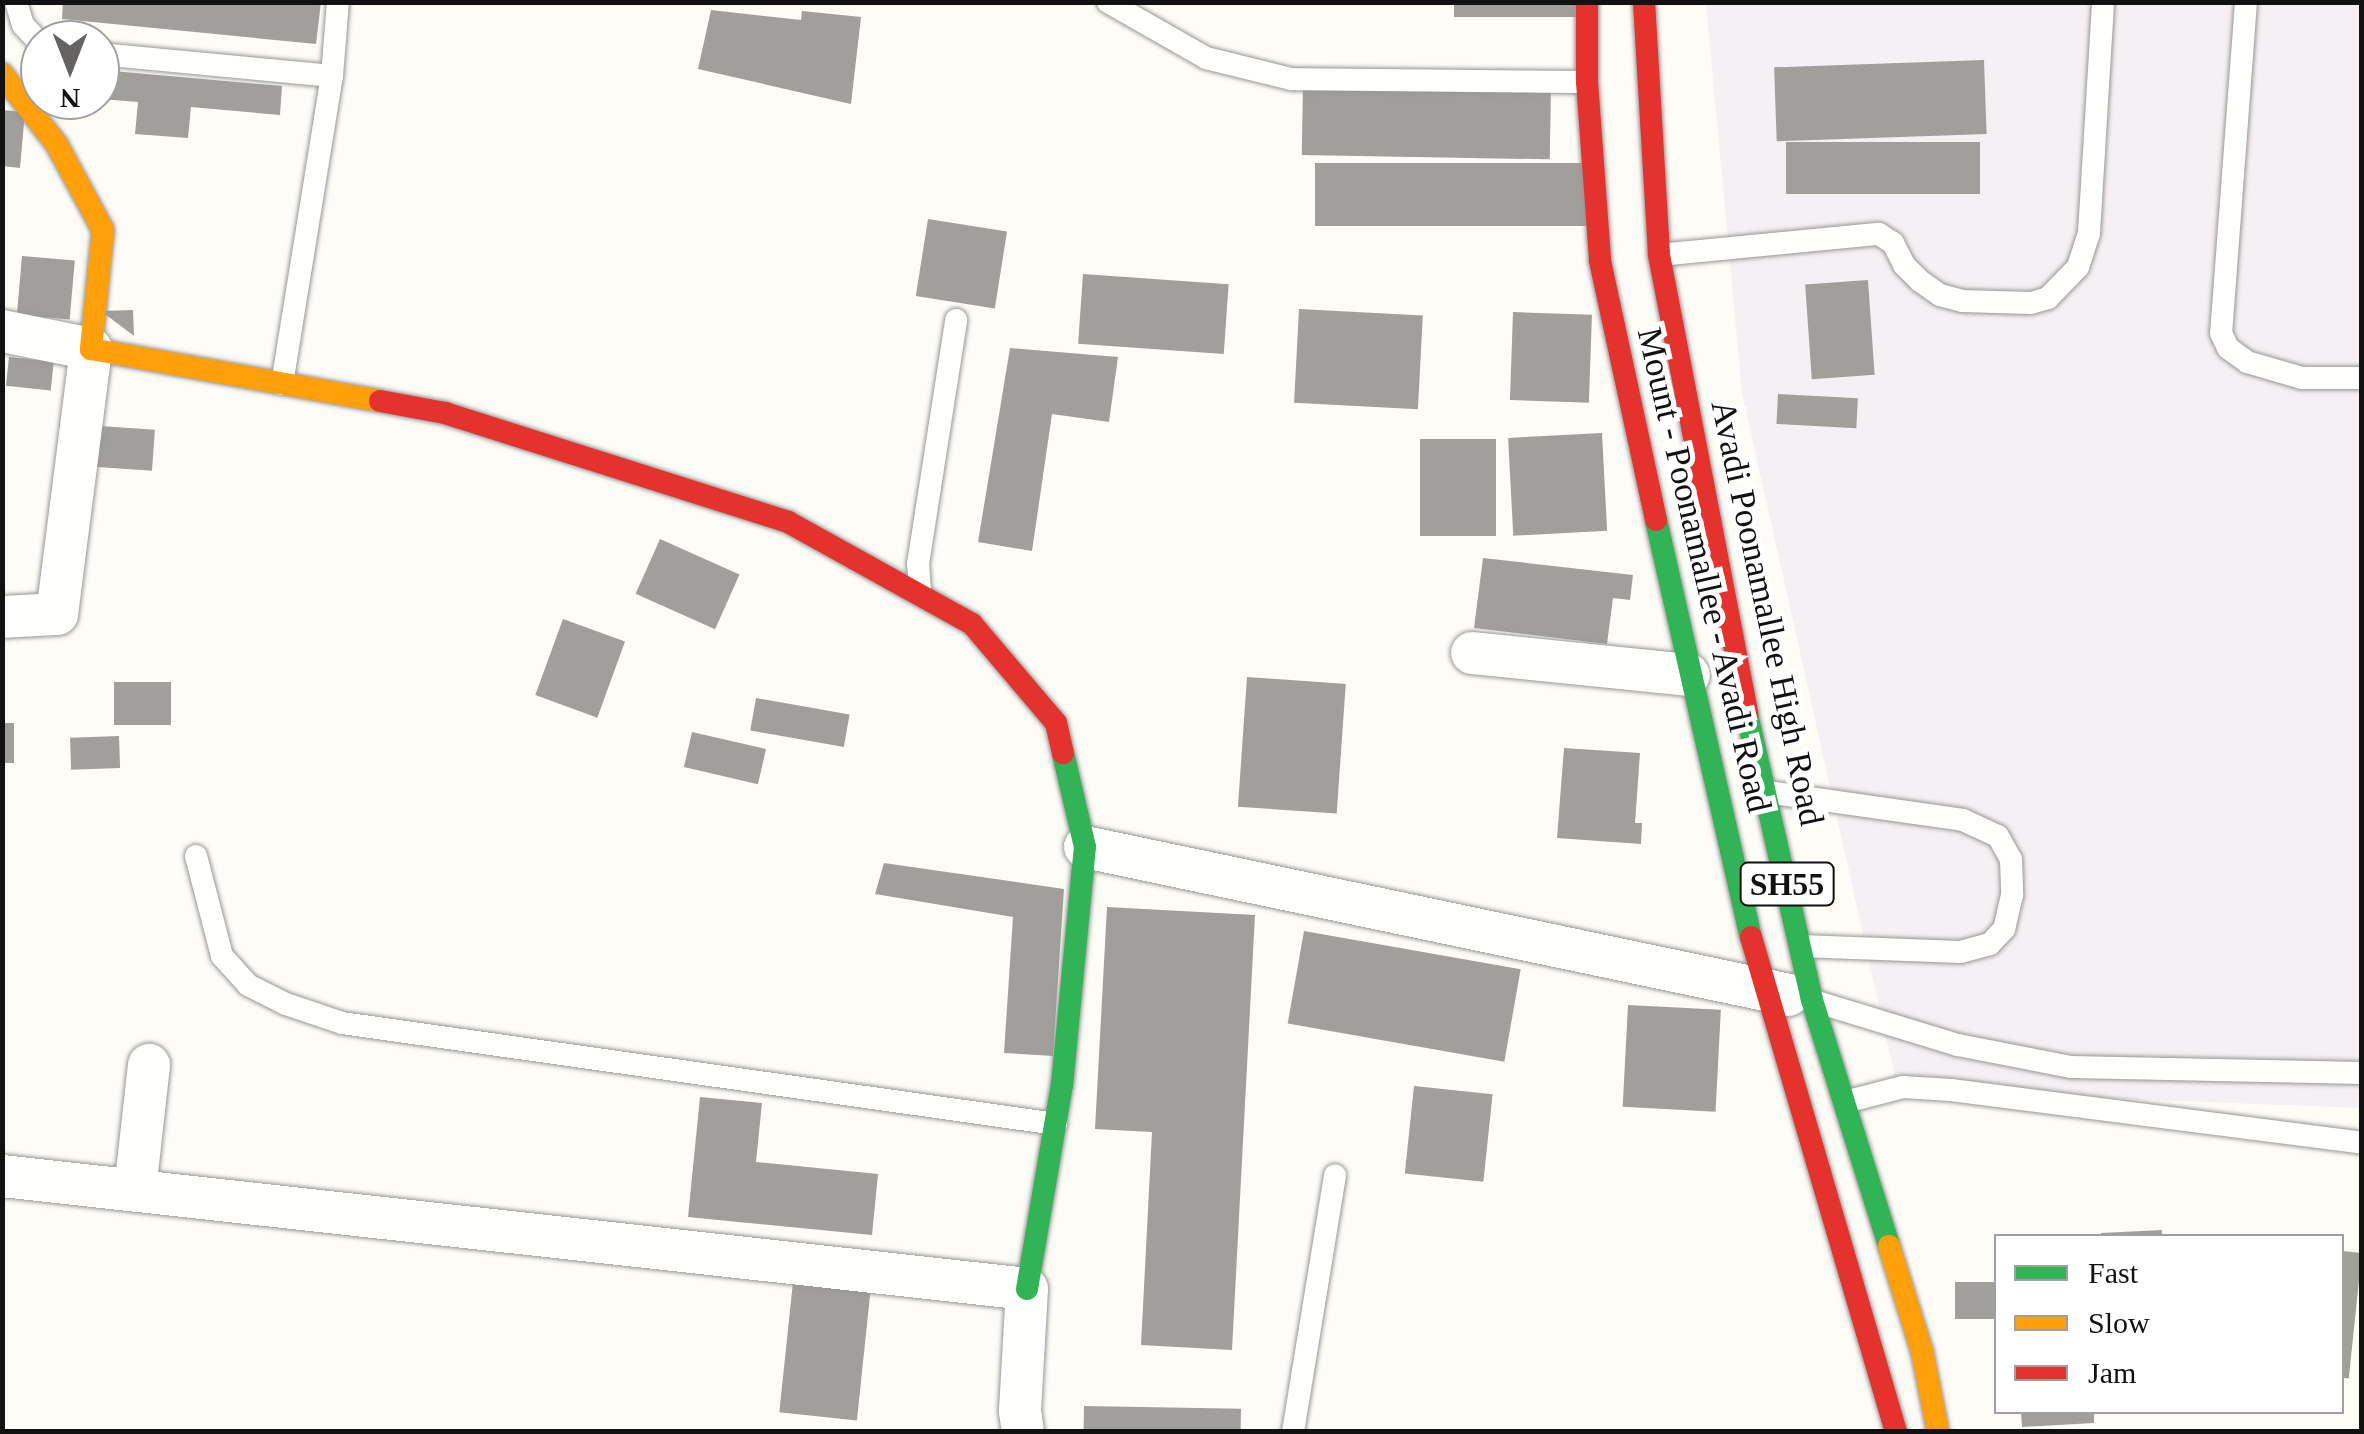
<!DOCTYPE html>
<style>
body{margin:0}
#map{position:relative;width:2364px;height:1434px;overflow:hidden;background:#fdfcf7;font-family:Georgia,serif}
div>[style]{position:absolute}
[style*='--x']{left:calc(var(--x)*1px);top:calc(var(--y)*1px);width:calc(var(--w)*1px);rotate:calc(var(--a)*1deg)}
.industrial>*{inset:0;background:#f5f0f3}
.building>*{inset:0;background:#a19f9c;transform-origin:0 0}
.roads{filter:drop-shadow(0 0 2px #979795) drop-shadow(0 0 2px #979795)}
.lane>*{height:22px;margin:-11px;padding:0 11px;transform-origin:11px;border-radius:11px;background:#fffffe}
.street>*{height:42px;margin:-21px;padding:0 21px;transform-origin:21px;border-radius:21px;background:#fffffe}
.fast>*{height:22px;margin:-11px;padding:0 11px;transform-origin:11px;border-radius:11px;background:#30b455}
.slow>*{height:22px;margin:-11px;padding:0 11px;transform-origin:11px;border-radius:11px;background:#ff9f0a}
.jam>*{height:22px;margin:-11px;padding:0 11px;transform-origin:11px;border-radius:11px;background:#e5322d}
span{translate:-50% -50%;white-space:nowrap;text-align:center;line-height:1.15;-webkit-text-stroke:10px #fff;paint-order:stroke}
.shield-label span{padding:2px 8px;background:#fff;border:2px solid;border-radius:8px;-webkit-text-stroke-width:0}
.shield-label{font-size:32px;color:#111;font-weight:700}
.street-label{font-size:35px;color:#111}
.frame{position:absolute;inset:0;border:5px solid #111;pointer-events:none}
.legend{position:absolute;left:1994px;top:1234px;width:350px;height:180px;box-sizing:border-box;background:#fff;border:2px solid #a0a0a0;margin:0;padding:12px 18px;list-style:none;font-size:30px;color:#111}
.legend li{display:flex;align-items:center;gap:20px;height:50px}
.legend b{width:50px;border:2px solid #a0a0a0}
.north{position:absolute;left:20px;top:20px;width:100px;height:100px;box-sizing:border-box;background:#fff;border:2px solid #a0a0a0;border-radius:50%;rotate:180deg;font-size:28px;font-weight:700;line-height:40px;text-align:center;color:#111}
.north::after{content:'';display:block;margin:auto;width:35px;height:45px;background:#646362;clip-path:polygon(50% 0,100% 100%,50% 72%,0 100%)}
</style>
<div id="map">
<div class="industrial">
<i style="clip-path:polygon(1706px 3px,2361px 3px,2361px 1108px,1898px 1090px,1742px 393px)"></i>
</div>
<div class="building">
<i style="clip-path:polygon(63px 2px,321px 2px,316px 44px,62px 19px)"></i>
<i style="left:1454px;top:2px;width:126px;height:15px"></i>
<i style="clip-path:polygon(711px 10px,801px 20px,802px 11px,861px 17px,851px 104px,698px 69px)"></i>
<i style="left:1984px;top:60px;width:74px;height:210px;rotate:88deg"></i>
<i style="clip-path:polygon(102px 70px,282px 86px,280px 115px,191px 107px,188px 138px,135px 134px,138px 102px,100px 99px)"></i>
<i style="left:1303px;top:85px;width:248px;height:70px;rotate:1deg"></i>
<i style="clip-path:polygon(2px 110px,25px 112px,20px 168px,2px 166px)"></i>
<i style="left:1980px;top:142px;width:52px;height:194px;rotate:90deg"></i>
<i style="left:1315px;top:163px;width:273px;height:63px"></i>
<i style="left:928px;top:219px;width:80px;height:78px;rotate:9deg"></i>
<i style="left:22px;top:256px;width:53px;height:59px;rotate:5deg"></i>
<i style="left:1083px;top:274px;width:146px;height:70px;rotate:4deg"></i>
<i style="left:1868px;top:280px;width:95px;height:63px;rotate:86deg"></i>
<i style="left:1299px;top:309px;width:124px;height:94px;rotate:3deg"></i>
<i style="clip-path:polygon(133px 310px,134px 336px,101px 311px)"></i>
<i style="left:1513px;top:312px;width:79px;height:88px;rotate:2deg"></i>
<i style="clip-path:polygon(1010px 348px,1118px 357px,1109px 422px,1052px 414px,1032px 551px,978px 542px)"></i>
<i style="left:9px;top:357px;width:45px;height:29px;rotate:6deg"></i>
<i style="left:1778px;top:394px;width:80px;height:30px;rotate:3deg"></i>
<i style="left:100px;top:426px;width:55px;height:41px;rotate:4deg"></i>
<i style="left:1602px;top:433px;width:98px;height:94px;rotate:87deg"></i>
<i style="left:1420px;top:439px;width:76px;height:97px"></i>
<i style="left:660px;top:539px;width:87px;height:60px;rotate:24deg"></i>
<i style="clip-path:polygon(1483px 558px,1633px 575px,1630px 600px,1613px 598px,1607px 644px,1474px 628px)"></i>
<i style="left:563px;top:619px;width:66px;height:81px;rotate:20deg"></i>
<i style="left:1247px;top:677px;width:99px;height:130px;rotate:4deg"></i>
<i style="left:114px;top:682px;width:57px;height:43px"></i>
<i style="left:756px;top:698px;width:95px;height:33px;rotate:10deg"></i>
<i style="left:2px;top:723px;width:12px;height:40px"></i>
<i style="left:692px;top:732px;width:76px;height:36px;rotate:13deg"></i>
<i style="left:119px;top:736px;width:32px;height:49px;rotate:88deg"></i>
<i style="clip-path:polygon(1564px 748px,1640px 753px,1635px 823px,1642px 823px,1641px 844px,1557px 838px)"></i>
<i style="clip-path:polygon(884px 863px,1064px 889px,1053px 1056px,1004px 1053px,1013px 917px,875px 894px)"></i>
<i style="clip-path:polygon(1107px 907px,1255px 915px,1232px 1350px,1141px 1345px,1152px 1132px,1095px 1129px)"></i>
<i style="left:1304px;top:931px;width:220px;height:94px;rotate:10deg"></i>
<i style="left:1628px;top:1005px;width:93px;height:102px;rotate:3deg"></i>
<i style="left:1414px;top:1086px;width:79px;height:88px;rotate:6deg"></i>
<i style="clip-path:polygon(700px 1097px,762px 1103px,756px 1162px,878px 1174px,872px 1235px,688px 1217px)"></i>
<i style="clip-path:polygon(2162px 1230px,2162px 1236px,2101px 1236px,2101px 1233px)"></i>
<i style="left:2342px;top:1251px;width:20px;height:126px;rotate:6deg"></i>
<i style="left:793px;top:1282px;width:78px;height:131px;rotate:6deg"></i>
<i style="left:1996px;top:1282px;width:37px;height:41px;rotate:90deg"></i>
<i style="left:1084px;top:1406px;width:157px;height:26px;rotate:1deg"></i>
<i style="clip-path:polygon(2021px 1412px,2094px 1412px,2094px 1423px,2022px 1427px)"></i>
</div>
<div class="roads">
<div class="lane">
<i style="--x:16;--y:2;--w:24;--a:73"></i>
<i style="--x:23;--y:25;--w:25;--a:47"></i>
<i style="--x:1108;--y:2;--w:113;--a:29.7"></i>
<i style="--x:1206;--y:58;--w:88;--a:13.9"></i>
<i style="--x:1291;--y:79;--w:296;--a:0.6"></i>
<i style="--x:2246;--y:2;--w:332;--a:94.3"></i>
<i style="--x:2221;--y:333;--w:17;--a:65"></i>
<i style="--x:2228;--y:348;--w:24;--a:36"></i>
<i style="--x:2247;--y:362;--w:57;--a:16.2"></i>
<i style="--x:2302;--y:378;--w:60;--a:0"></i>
<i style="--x:100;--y:54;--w:233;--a:5.4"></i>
<i style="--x:1659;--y:255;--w:221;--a:-5.5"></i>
<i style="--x:1879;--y:234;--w:17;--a:33"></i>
<i style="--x:1893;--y:243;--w:25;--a:63"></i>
<i style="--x:1904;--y:265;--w:23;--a:45"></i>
<i style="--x:1920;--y:281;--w:24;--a:35"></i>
<i style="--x:1940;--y:295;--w:23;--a:15"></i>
<i style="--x:1962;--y:301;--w:69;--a:1.7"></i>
<i style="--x:2031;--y:303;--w:18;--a:-16"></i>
<i style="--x:2048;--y:298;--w:43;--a:-45.9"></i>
<i style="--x:2078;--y:267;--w:36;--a:-72"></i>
<i style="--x:2089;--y:233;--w:231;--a:-86.5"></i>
<i style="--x:282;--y:384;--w:312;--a:-80.8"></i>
<i style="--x:332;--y:76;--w:74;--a:-85.4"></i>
<i style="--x:920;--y:591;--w:27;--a:-94"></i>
<i style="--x:918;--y:564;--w:247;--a:-81.1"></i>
<i style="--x:1767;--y:792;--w:198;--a:8.1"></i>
<i style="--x:1963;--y:820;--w:38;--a:25"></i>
<i style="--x:1998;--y:836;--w:26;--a:61"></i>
<i style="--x:2011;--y:859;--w:36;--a:88"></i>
<i style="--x:2012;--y:895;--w:35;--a:103"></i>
<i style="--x:2004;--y:929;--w:21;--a:133"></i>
<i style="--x:1990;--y:944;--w:31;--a:165"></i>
<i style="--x:1960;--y:952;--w:159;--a:-177.8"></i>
<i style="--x:196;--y:856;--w:103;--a:75.4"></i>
<i style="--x:222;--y:956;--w:39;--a:48"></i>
<i style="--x:248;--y:985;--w:42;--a:26.6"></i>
<i style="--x:286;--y:1004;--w:59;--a:18.7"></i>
<i style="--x:342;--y:1023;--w:721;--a:8.05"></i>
<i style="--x:1814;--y:1001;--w:151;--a:17"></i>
<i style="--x:1958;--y:1045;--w:115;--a:11"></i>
<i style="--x:2071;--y:1067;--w:291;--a:1.2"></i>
<i style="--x:1845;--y:1102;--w:60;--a:-14.5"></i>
<i style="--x:1903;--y:1087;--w:48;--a:3.6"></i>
<i style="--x:1951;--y:1090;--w:414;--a:7.3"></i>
<i style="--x:1293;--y:1432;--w:260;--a:-80.7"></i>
</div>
<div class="street">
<i style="--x:2;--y:331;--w:91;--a:11.4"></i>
<i style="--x:91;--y:349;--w:267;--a:97.3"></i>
<i style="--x:57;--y:614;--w:55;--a:176.9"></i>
<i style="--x:1472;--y:653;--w:218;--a:5.8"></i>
<i style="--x:1085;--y:847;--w:719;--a:11.87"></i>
<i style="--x:2;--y:1176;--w:1031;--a:6.29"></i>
<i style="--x:1027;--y:1289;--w:122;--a:93.3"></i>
<i style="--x:1020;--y:1411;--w:21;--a:82"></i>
<i style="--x:135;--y:1190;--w:126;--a:-83.6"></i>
</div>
<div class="fast">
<i style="--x:1656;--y:520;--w:428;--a:77.2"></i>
<i style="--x:1747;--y:714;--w:293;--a:77.2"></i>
<i style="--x:1812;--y:1000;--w:258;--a:72.6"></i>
<i style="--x:1027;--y:1289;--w:207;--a:-80.3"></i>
<i style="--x:1062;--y:1085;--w:239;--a:-84.5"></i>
<i style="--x:1085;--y:847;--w:97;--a:-103.2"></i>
</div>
<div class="slow">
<i style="--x:2;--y:74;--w:90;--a:52.2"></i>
<i style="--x:57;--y:145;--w:97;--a:61.6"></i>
<i style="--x:103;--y:230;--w:120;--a:95.8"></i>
<i style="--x:91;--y:349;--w:294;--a:10.2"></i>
<i style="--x:1889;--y:1246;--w:110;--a:72.6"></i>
<i style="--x:1922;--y:1351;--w:83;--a:78.8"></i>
</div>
<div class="jam">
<i style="--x:1587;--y:2;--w:80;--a:90"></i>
<i style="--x:1587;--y:82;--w:179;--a:85.8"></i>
<i style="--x:1600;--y:261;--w:265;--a:77.8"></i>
<i style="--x:1644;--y:2;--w:253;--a:86.6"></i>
<i style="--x:1659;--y:255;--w:467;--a:79.1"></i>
<i style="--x:380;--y:401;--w:66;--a:10.5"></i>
<i style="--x:445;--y:413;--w:360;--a:17.6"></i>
<i style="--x:788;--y:522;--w:210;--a:29"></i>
<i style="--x:972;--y:624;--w:130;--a:49.7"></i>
<i style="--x:1056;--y:723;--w:31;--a:77"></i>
<i style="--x:1751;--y:937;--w:516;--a:73.67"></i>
</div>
</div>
<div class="shield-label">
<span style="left:1787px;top:884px">SH55</span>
</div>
<div class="street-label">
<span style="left:1704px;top:570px;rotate:77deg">Mount - Poonamallee - Avadi Road</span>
<span style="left:1767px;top:613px;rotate:78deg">Avadi Poonamallee High Road</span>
</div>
<div class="frame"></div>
<ul class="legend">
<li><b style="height:12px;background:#30b455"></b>Fast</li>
<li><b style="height:12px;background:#ff9f0a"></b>Slow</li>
<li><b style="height:12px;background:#e5322d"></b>Jam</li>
</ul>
<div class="north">N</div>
</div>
